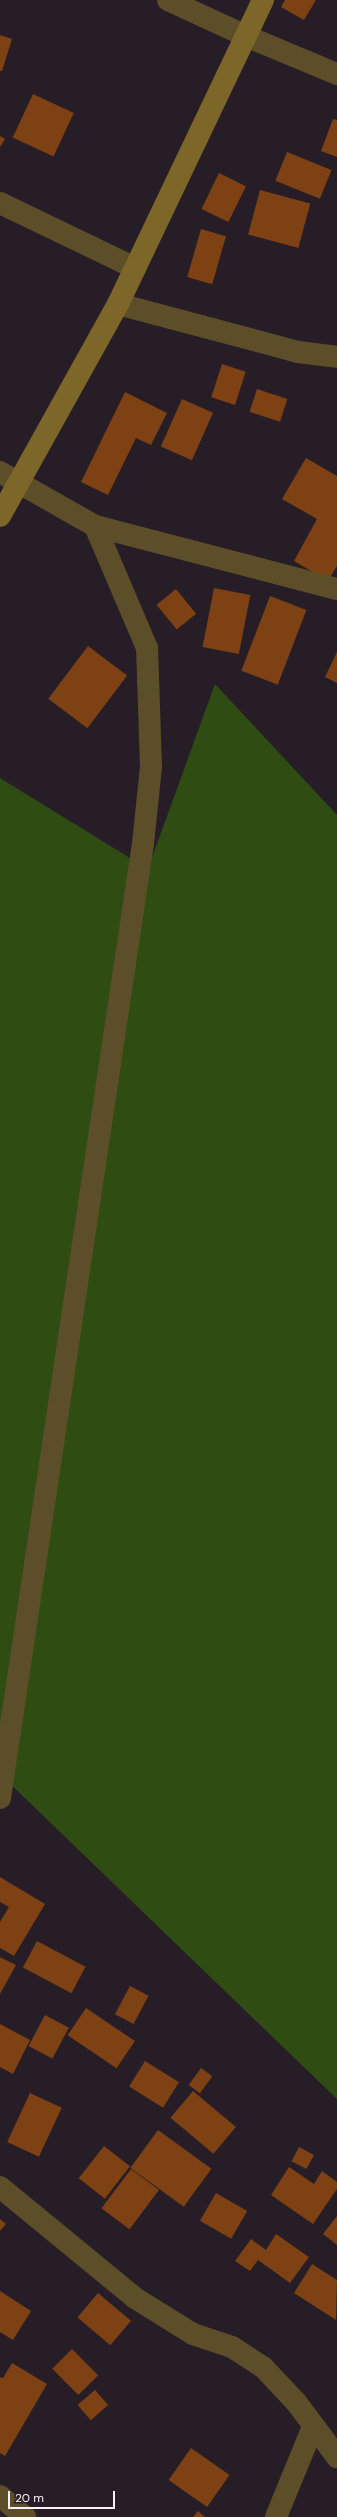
<!DOCTYPE html>
<style>
body{margin:0}
#map{position:relative;width:337px;height:2517px;overflow:hidden;background:#271d27;font-family:"DM Sans",sans-serif}
div>[style]{position:absolute}
[style*='--x']{left:calc(var(--x)*1px);top:calc(var(--y)*1px);width:calc(var(--w)*1px);rotate:calc(var(--a)*1deg)}
.green>*{inset:0;background:#2f4d13}
.building>*{inset:0;background:#7d4113;transform-origin:0 0}
.street>*{height:22px;margin:-11px;padding:0 11px;transform-origin:11px;border-radius:11px;background:#5b4e29}
.secondary>*{height:22px;margin:-11px;padding:0 11px;transform-origin:11px;border-radius:11px;background:#7c6628}
span{translate:-50% -50%;white-space:nowrap;text-align:center;line-height:1.15;-webkit-text-stroke:3px #271d27;paint-order:stroke}
.scale{position:absolute;left:8px;top:2491px;width:107px;height:18px;box-sizing:border-box;border:2px solid #f8f0f7;border-top:0;padding-left:5px;font-size:12px;line-height:14px;white-space:nowrap;color:#f8f0f7;-webkit-text-stroke:3px #271d27;paint-order:stroke}
</style>
<div id="map">
<div class="green">
<i style="clip-path:polygon(215px 684px,337px 815px,337px 2099px,0 1774px,0 778px,130px 858px,150px 863px)"></i>
</div>
<div class="building">
<i style="clip-path:polygon(285px 0,316px 0,304px 20px,281px 7px)"></i>
<i style="clip-path:polygon(0 35px,12px 39px,2px 71px,0 71px)"></i>
<i style="left:33px;top:94px;width:45px;height:48px;rotate:25deg"></i>
<i style="clip-path:polygon(333px 119px,337px 120px,337px 157px,321px 151px)"></i>
<i style="clip-path:polygon(0 136px,5px 139px,0 147px)"></i>
<i style="left:287px;top:152px;width:48px;height:31px;rotate:22deg"></i>
<i style="left:219px;top:173px;width:30px;height:40px;rotate:26deg"></i>
<i style="left:260px;top:190px;width:52px;height:46px;rotate:15deg"></i>
<i style="left:201px;top:229px;width:26px;height:50px;rotate:16deg"></i>
<i style="left:222px;top:364px;width:25px;height:35px;rotate:18deg"></i>
<i style="left:257px;top:389px;width:32px;height:24px;rotate:18deg"></i>
<i style="clip-path:polygon(125px 392px,167px 413px,151px 445px,136px 438px,108px 495px,81px 482px)"></i>
<i style="left:182px;top:399px;width:34px;height:52px;rotate:24deg"></i>
<i style="clip-path:polygon(306px 458px,337px 476px,337px 566px,328px 581px,294px 561px,317px 519px,282px 499px)"></i>
<i style="left:214px;top:588px;width:37px;height:60px;rotate:11deg"></i>
<i style="left:176px;top:589px;width:32px;height:25px;rotate:51deg"></i>
<i style="left:270px;top:596px;width:39px;height:80px;rotate:21deg"></i>
<i style="left:88px;top:646px;width:49px;height:66px;rotate:37deg"></i>
<i style="clip-path:polygon(337px 652px,337px 683px,325px 677px)"></i>
<i style="clip-path:polygon(0 1877px,45px 1904px,14px 1956px,0 1948px,0 1922px,9px 1907px,0 1902px)"></i>
<i style="left:37px;top:1941px;width:55px;height:30px;rotate:28deg"></i>
<i style="clip-path:polygon(0 1957px,16px 1965px,0 1994px)"></i>
<i style="left:130px;top:1986px;width:21px;height:32px;rotate:28deg"></i>
<i style="left:86px;top:2008px;width:59px;height:33px;rotate:34deg"></i>
<i style="left:45px;top:2015px;width:27px;height:35px;rotate:28deg"></i>
<i style="clip-path:polygon(0 2024px,30px 2040px,13px 2074px,0 2067px)"></i>
<i style="left:145px;top:2061px;width:40px;height:30px;rotate:32deg"></i>
<i style="left:201px;top:2068px;width:14px;height:21px;rotate:36deg"></i>
<i style="left:193px;top:2091px;width:56px;height:35px;rotate:40deg"></i>
<i style="left:30px;top:2093px;width:35px;height:54px;rotate:25deg"></i>
<i style="left:158px;top:2130px;width:66px;height:47px;rotate:36deg"></i>
<i style="left:104px;top:2146px;width:33px;height:41px;rotate:38deg"></i>
<i style="left:299px;top:2147px;width:17px;height:16px;rotate:28deg"></i>
<i style="clip-path:polygon(289px 2167px,314px 2184px,322px 2171px,337px 2182px,337px 2189px,313px 2224px,271px 2195px)"></i>
<i style="left:131px;top:2169px;width:35px;height:49px;rotate:37deg"></i>
<i style="left:216px;top:2193px;width:36px;height:32px;rotate:30deg"></i>
<i style="clip-path:polygon(337px 2216px,337px 2245px,323px 2234px)"></i>
<i style="clip-path:polygon(0 2219px,6px 2224px,0 2231px)"></i>
<i style="clip-path:polygon(276px 2234px,309px 2257px,290px 2283px,258px 2260px,250px 2271px,235px 2261px,251px 2239px,266px 2250px)"></i>
<i style="clip-path:polygon(312px 2264px,337px 2280px,336px 2320px,294px 2293px)"></i>
<i style="clip-path:polygon(0 2291px,31px 2311px,13px 2340px,0 2332px)"></i>
<i style="left:98px;top:2293px;width:43px;height:32px;rotate:40deg"></i>
<i style="left:72px;top:2349px;width:37px;height:28px;rotate:45deg"></i>
<i style="clip-path:polygon(12px 2363px,47px 2384px,5px 2456px,0 2453px,0 2377px,3px 2378px)"></i>
<i style="left:95px;top:2390px;width:20px;height:23px;rotate:49deg"></i>
<i style="left:191px;top:2448px;width:47px;height:39px;rotate:35deg"></i>
<i style="clip-path:polygon(198px 2511px,205px 2517px,193px 2517px)"></i>
</div>
<div class="street">
<i style="--x:168;--y:0;--w:86;--a:24.8"></i>
<i style="--x:246;--y:36;--w:99;--a:22.7"></i>
<i style="--x:0;--y:203;--w:150;--a:25.7"></i>
<i style="--x:118;--y:304;--w:186;--a:14.9"></i>
<i style="--x:298;--y:352;--w:39;--a:7"></i>
<i style="--x:0;--y:472;--w:109;--a:29.6"></i>
<i style="--x:95;--y:526;--w:250;--a:14.6"></i>
<i style="--x:0;--y:1798;--w:965;--a:-81.48"></i>
<i style="--x:143;--y:844;--w:77;--a:-84.1"></i>
<i style="--x:151;--y:767;--w:119;--a:-91.9"></i>
<i style="--x:147;--y:648;--w:133;--a:-113.1"></i>
<i style="--x:0;--y:2187;--w:175;--a:39.4"></i>
<i style="--x:135;--y:2298;--w:68;--a:31.8"></i>
<i style="--x:193;--y:2334;--w:41;--a:18.4"></i>
<i style="--x:232;--y:2347;--w:37;--a:33"></i>
<i style="--x:263;--y:2367;--w:48;--a:46.7"></i>
<i style="--x:296;--y:2402;--w:69;--a:53.3"></i>
<i style="--x:0;--y:2496;--w:33;--a:40"></i>
<i style="--x:276;--y:2517;--w:97;--a:-67.7"></i>
</div>
<div class="secondary">
<i style="--x:0;--y:516;--w:243;--a:-60.9"></i>
<i style="--x:118;--y:304;--w:337;--a:-64.5"></i>
</div>
<div class="scale">20 m</div>
</div>
